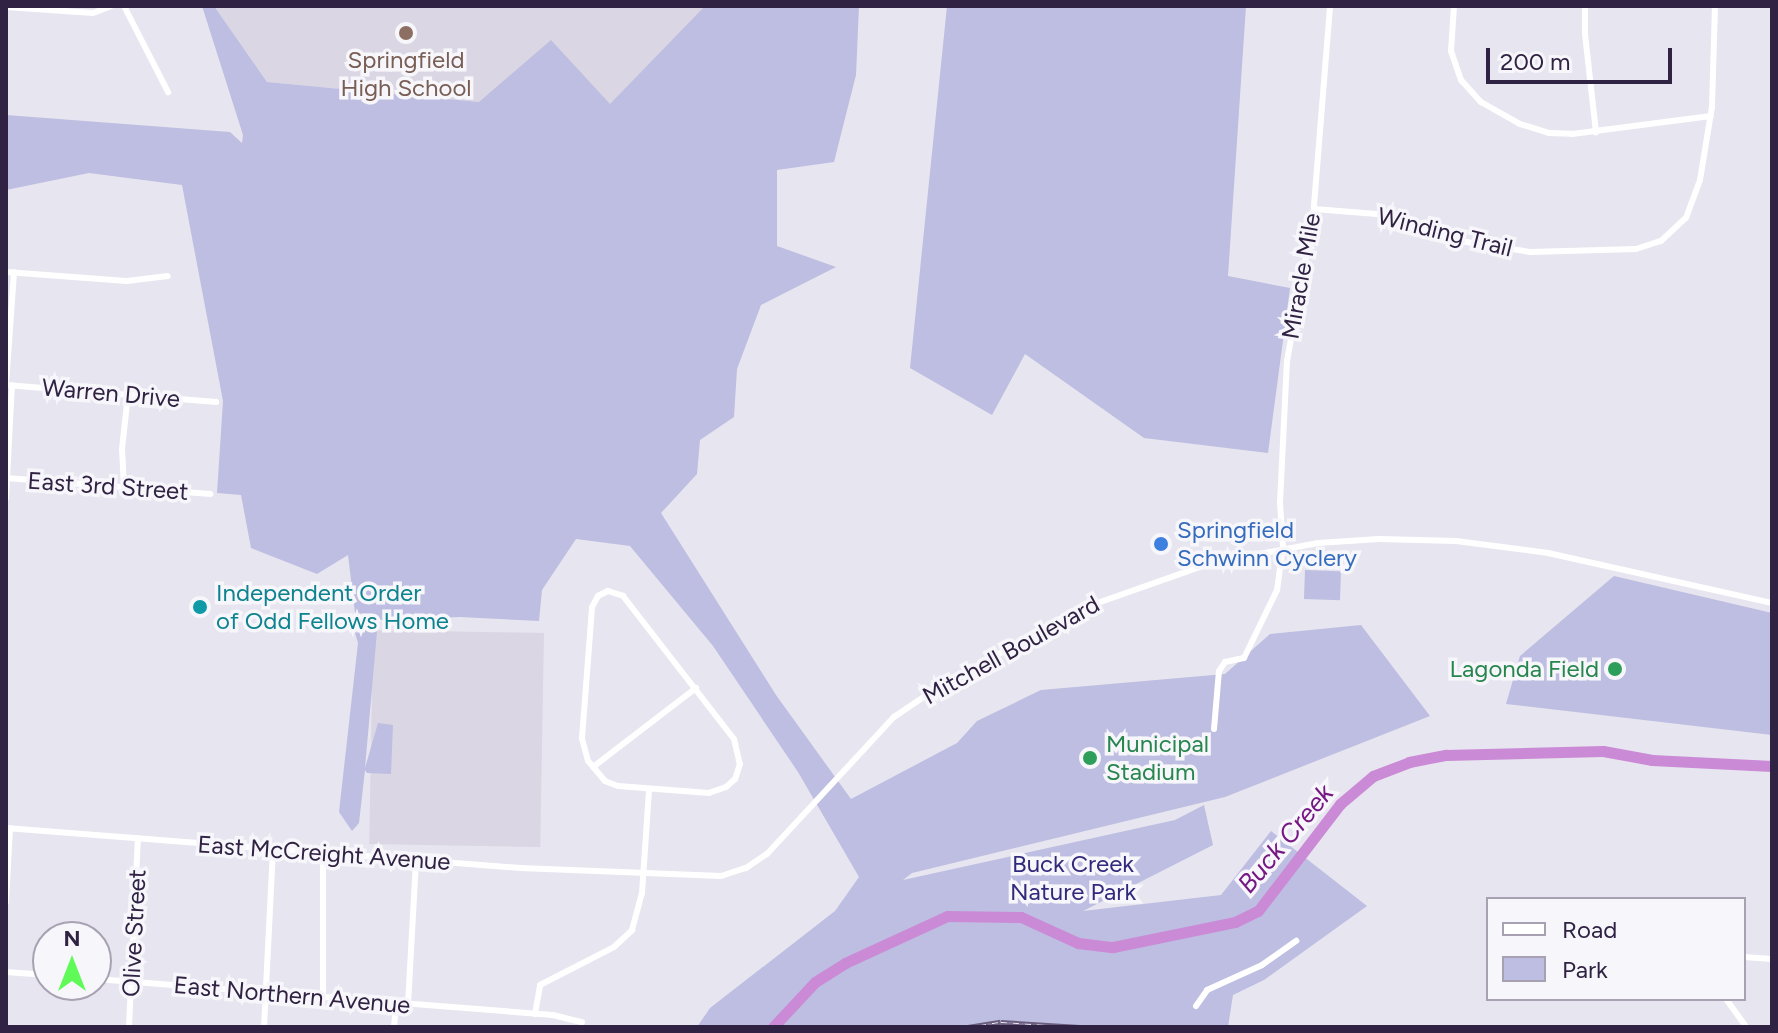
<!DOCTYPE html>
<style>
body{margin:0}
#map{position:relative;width:1778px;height:1033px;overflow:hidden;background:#e7e5ef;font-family:Figtree,sans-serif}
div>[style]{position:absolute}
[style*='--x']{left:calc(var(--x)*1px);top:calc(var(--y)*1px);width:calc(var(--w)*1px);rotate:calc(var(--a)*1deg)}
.built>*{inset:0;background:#dad6e3;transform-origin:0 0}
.green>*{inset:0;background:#bdbee1;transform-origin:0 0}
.river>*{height:11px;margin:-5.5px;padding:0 5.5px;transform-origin:5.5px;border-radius:5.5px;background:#cb8ad6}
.minor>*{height:6px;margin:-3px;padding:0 3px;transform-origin:3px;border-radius:3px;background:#fff}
.rail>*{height:5px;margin-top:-2.5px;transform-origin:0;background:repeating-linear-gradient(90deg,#f7f6fb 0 6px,#6b5d7d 0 12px);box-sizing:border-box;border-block:2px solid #6b5d7d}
.dots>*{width:22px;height:22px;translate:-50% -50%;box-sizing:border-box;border:4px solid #f7f6fb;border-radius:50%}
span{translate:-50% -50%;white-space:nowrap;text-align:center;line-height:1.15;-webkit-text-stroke:7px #f7f6fb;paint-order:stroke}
.education-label{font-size:24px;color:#785e54}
.street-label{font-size:24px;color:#302242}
.shop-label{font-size:24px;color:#366cbe}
.left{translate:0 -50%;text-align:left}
.culture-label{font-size:24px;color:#0d838f}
.leisure-label{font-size:24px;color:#27864d}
.right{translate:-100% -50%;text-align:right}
.park-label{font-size:24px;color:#312a7c}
.water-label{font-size:26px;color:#751883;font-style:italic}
.frame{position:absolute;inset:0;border:8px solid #302242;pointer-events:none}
.legend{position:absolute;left:1486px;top:897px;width:260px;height:104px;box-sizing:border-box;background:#f7f6fb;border:2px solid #a7a1b1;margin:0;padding:10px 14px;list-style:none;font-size:24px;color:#302242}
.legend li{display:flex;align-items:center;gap:16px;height:40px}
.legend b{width:40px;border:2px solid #a7a1b1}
.north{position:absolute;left:32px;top:921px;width:80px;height:80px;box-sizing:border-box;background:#f7f6fb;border:2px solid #a7a1b1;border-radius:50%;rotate:0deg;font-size:22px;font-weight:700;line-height:32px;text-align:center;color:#302242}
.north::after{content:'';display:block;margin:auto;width:28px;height:36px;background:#60fa58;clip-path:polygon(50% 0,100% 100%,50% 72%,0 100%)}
.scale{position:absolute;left:1486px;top:48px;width:186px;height:36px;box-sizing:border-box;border:4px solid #302242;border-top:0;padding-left:10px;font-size:24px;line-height:28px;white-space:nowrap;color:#302242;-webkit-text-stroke:6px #f7f6fb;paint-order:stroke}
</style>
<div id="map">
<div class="built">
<i style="clip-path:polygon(214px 6px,742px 6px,734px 126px,267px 82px)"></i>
<i style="left:373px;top:630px;width:171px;height:214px;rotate:1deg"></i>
</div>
<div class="green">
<i style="clip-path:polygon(202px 6px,214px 6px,267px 82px,479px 102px,551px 40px,610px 104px,705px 6px,859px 6px,856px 75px,834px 162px,777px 170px,777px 246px,836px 267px,761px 305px,737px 369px,734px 417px,700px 440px,697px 474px,661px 513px,776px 695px,851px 799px,957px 743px,977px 721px,1041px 690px,1225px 674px,1270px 634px,1361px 625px,1430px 716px,1225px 797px,912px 873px,903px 880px,1175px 820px,1204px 805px,1213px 845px,1083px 911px,1221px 895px,1271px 831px,1367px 906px,1264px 980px,1233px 995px,1228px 1027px,697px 1027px,710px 1008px,835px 911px,859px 877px,798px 772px,713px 646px,630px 546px,576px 539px,542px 590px,539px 621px,460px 617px,378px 620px,365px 768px,378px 723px,393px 725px,391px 774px,367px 773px,365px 770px,359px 823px,352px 831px,339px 812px,358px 643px,352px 623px,356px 621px,348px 555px,317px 574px,251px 548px,241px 495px,217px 493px,223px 401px,182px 185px,89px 173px,6px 190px,6px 115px,230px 132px,242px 143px,243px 135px)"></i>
<i style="clip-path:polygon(947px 6px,1246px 6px,1228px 276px,1290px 288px,1268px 453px,1144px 438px,1025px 354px,992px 415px,910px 368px)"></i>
<i style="left:1305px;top:570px;width:36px;height:29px;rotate:2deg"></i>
<i style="clip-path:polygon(1614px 576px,1772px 613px,1772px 735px,1506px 704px,1520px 656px)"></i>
</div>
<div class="river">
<i style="--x:773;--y:1027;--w:62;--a:-47"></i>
<i style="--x:815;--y:982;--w:36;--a:-32"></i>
<i style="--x:845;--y:963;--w:112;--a:-24.7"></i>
<i style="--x:947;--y:916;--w:74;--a:0.8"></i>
<i style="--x:1021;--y:917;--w:63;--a:24.5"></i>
<i style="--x:1078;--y:943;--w:35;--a:7"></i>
<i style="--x:1113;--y:947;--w:125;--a:-11.6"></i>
<i style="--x:1235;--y:922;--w:25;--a:-26"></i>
<i style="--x:1258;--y:911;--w:135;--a:-52.5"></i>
<i style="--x:1340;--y:804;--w:43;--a:-40.3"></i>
<i style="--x:1373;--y:776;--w:39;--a:-21"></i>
<i style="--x:1409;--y:762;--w:38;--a:-11"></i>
<i style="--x:1446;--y:755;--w:157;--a:-1.5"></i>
<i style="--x:1603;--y:751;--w:50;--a:10.4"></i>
<i style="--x:1652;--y:760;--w:120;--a:2.9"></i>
</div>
<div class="minor">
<i style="--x:124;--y:6;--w:97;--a:62.9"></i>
<i style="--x:1454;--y:6;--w:45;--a:93.8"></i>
<i style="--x:1451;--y:51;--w:31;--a:71"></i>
<i style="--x:1461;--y:80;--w:30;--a:48"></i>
<i style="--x:1481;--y:102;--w:45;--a:29.4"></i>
<i style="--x:1520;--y:124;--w:30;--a:17"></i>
<i style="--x:1549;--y:133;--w:23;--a:2"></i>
<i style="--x:1572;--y:134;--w:140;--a:-7.4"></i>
<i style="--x:1585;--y:6;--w:28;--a:90"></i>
<i style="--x:1585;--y:34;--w:99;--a:83.6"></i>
<i style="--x:6;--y:7;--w:87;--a:3.9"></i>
<i style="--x:93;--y:13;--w:19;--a:-21"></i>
<i style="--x:1314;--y:209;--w:63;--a:4.5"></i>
<i style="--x:1377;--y:214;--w:87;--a:18"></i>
<i style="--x:1460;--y:241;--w:71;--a:8.9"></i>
<i style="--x:1530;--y:252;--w:106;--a:-1.6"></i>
<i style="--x:1636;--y:249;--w:26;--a:-18"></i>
<i style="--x:1661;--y:241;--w:34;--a:-43"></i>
<i style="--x:1686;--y:218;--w:40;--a:-69.8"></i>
<i style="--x:1700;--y:180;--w:74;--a:-80.7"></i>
<i style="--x:1712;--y:107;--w:101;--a:-88.3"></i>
<i style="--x:6;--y:272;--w:121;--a:4.3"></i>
<i style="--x:127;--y:281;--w:41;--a:-7"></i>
<i style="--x:6;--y:384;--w:112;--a:-85.9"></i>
<i style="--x:6;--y:385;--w:211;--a:4.6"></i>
<i style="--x:6;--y:478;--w:205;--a:4.5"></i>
<i style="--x:124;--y:487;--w:38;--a:-93"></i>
<i style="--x:122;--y:449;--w:54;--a:-83.7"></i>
<i style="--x:6;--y:498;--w:113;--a:-87"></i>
<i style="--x:608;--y:591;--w:16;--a:18"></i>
<i style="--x:623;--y:596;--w:181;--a:52.2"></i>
<i style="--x:734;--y:739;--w:26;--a:77"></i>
<i style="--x:740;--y:764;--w:16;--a:108"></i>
<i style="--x:735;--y:779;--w:12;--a:138"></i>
<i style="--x:726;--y:787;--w:18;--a:161"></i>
<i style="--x:709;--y:793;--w:91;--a:-175.6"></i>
<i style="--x:618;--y:786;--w:14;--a:-159"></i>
<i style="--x:605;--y:781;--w:26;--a:-130"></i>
<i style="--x:588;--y:761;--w:24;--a:-105"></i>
<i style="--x:582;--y:738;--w:131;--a:-85.6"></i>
<i style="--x:592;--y:607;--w:13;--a:-61"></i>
<i style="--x:598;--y:596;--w:11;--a:-27"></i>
<i style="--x:1214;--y:729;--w:58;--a:-85.1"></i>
<i style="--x:1219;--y:671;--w:11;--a:-56"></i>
<i style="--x:1225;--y:662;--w:19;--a:-12"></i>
<i style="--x:1244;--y:658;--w:76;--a:-64.1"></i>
<i style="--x:1277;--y:590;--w:43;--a:-82.1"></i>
<i style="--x:1283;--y:547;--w:44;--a:-93.9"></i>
<i style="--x:1280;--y:503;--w:142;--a:-87.2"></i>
<i style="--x:1287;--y:361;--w:145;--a:-79.7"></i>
<i style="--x:1313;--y:218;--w:213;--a:-85.4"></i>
<i style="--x:593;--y:767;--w:130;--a:-37.5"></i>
<i style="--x:6;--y:828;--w:517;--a:4.44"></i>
<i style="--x:521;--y:868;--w:200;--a:2.3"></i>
<i style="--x:721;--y:876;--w:26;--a:-18"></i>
<i style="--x:746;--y:868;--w:25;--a:-34"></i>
<i style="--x:767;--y:854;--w:187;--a:-47.2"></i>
<i style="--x:894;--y:717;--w:37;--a:-34"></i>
<i style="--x:925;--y:696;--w:169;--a:-29.7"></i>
<i style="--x:1072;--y:612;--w:147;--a:-19.4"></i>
<i style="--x:1211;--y:563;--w:109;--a:-10.6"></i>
<i style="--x:1318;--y:543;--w:61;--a:-3.8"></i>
<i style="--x:1379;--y:539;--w:77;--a:1.5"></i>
<i style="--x:1456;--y:541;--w:93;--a:7.4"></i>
<i style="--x:1548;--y:553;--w:230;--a:12.6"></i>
<i style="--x:323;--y:852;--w:145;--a:90"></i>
<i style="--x:6;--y:902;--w:74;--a:-86.9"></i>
<i style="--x:1744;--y:957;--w:28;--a:4"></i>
<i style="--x:6;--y:972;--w:42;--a:4.1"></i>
<i style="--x:96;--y:979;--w:458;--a:4.5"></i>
<i style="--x:553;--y:1015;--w:30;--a:14"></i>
<i style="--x:1726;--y:999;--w:34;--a:54"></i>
<i style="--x:408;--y:1004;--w:145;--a:-86.8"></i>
<i style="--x:1196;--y:1006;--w:19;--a:-55"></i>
<i style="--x:1207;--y:990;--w:60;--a:-24.4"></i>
<i style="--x:1262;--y:965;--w:42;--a:-35.2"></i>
<i style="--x:535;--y:1014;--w:29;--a:-80"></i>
<i style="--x:540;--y:985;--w:83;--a:-27.2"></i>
<i style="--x:614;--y:947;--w:25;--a:-43"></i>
<i style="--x:632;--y:930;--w:38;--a:-75"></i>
<i style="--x:642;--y:893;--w:103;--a:-86.1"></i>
<i style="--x:129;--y:1027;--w:189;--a:-87.3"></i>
<i style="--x:264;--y:1027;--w:178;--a:-87.1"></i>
<i style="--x:394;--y:1027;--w:24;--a:-85"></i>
</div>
<div class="rail">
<i style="--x:968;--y:1027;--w:33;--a:-9"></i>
<i style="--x:1001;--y:1022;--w:79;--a:3.6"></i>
</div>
<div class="dots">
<i style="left:406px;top:33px;background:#8d6e63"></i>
<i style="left:1161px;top:544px;background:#3f7fe0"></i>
<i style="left:200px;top:607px;background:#0f9aa8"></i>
<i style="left:1615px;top:669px;background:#2e9e5b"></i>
<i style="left:1090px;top:758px;background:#2e9e5b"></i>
</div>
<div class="education-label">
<span style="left:406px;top:74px">Springfield<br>High School</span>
</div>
<div class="street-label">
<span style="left:1445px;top:232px;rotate:14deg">Winding Trail</span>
<span style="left:1301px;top:276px;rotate:-80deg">Miracle Mile</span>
<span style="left:111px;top:393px;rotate:5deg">Warren Drive</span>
<span style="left:108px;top:486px;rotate:4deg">East 3rd Street</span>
<span style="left:1011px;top:650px;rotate:-29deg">Mitchell Boulevard</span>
<span style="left:324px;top:853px;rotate:4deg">East McCreight Avenue</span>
<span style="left:134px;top:933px;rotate:-87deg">Olive Street</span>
<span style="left:292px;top:995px;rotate:5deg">East Northern Avenue</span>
</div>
<div class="shop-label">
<span class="left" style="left:1177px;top:544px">Springfield<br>Schwinn Cyclery</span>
</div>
<div class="culture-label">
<span class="left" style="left:216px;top:607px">Independent Order<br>of Odd Fellows Home</span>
</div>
<div class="leisure-label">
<span class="right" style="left:1599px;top:669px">Lagonda Field</span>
<span class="left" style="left:1106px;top:758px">Municipal<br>Stadium</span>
</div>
<div class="park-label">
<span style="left:1073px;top:878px">Buck Creek<br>Nature Park</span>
</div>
<div class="water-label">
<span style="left:1286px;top:839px;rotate:-50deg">Buck Creek</span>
</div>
<div class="frame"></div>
<ul class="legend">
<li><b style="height:10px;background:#fff"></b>Road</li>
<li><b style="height:22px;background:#bdbee1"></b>Park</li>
</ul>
<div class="north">N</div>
<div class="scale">200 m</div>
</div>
